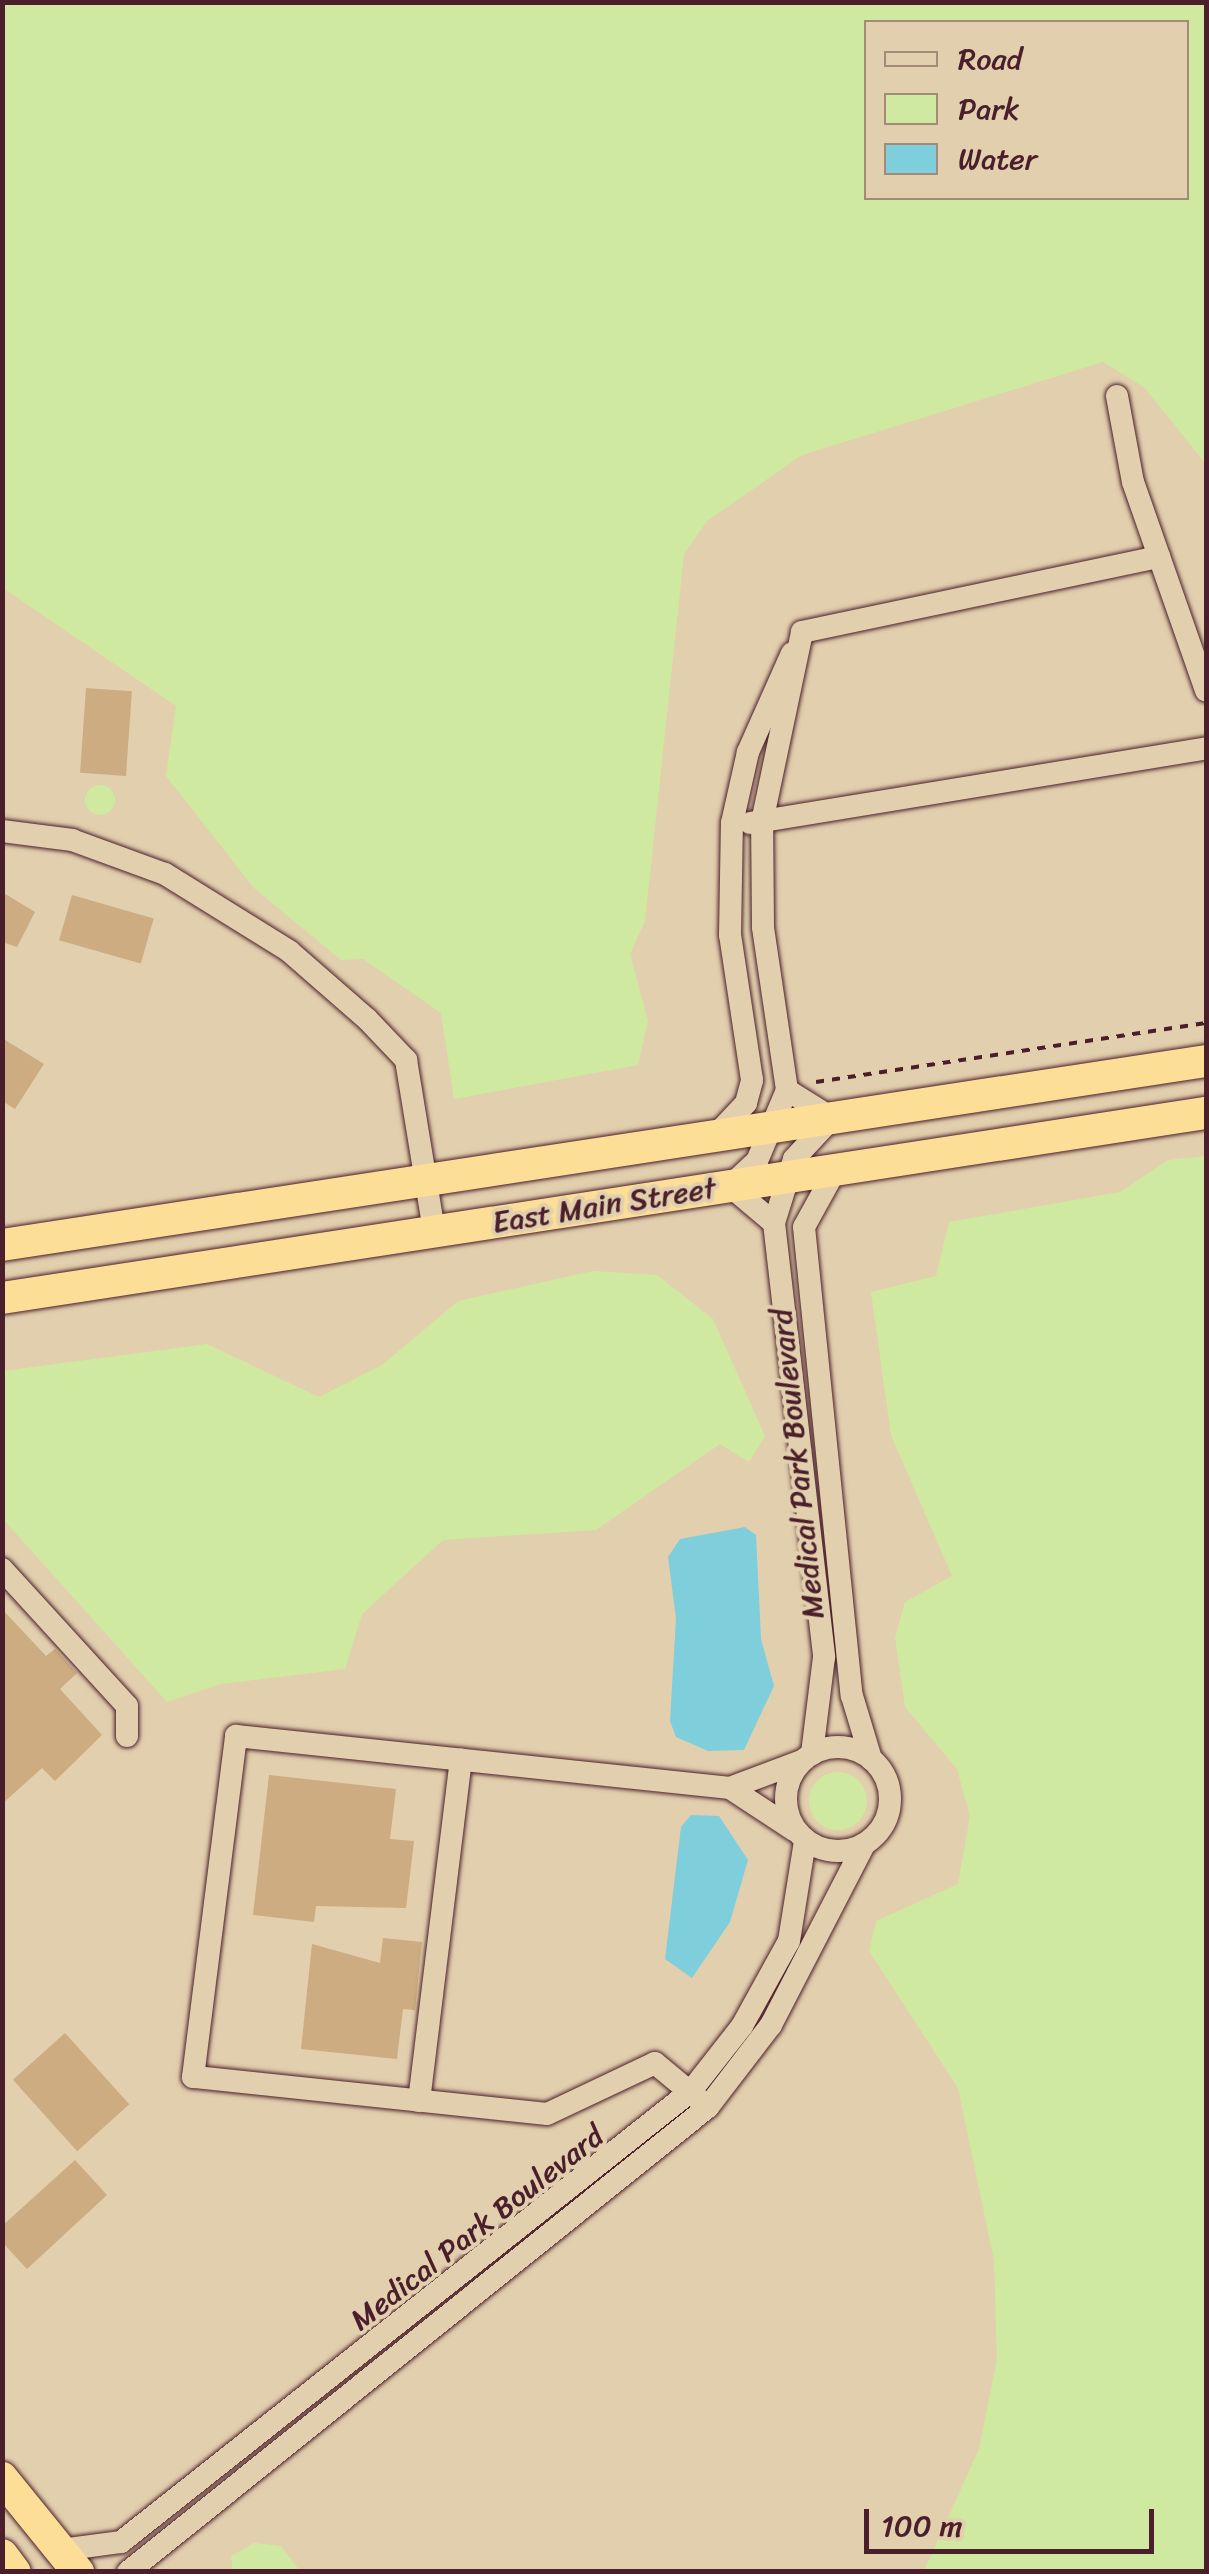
<!DOCTYPE html>
<style>
body{margin:0}
#map{position:relative;width:1209px;height:2574px;overflow:hidden;background:#e2cfad;font-family:Sriracha,sans-serif}
div>[style]{position:absolute}
[style*='--x']{left:calc(var(--x)*1px);top:calc(var(--y)*1px);width:calc(var(--w)*1px);rotate:calc(var(--a)*1deg)}
.green>*{inset:0;background:#cfeaa0}
.round{border-radius:50%}
.water>*{inset:0;background:#7fcedc}
.building>*{inset:0;background:#ccac80;transform-origin:0 0}
.path>*{height:4px;margin-top:-2px;transform-origin:0;background:repeating-linear-gradient(90deg,#4a1f2b 0 8px,transparent 0 16px)}
.roads{filter:drop-shadow(0 0 2px #4a1f2b) drop-shadow(0 0 2px #4a1f2b)}
.minor>*{height:22px;margin:-11px;padding:0 11px;transform-origin:11px;border-radius:11px;background:#e2cfad}
.minor>.ring{margin:-11px;padding:0;box-sizing:content-box;background:none;border:22px solid #e2cfad;border-radius:50%}
.highway>*{height:32px;margin:-16px;padding:0 16px;transform-origin:16px;border-radius:16px;background:#fdde96}
span{translate:-50% -50%;white-space:nowrap;text-align:center;line-height:1.15;-webkit-text-stroke:8px #e2cfad;paint-order:stroke}
.street-label{font-size:30px;color:#4a1f2b}
.frame{position:absolute;inset:0;border:5px solid #4a1f2b;pointer-events:none}
.legend{position:absolute;left:864px;top:20px;width:325px;height:180px;box-sizing:border-box;background:#e2cfad;border:2px solid #a58979;margin:0;padding:12px 18px;list-style:none;font-size:30px;color:#4a1f2b}
.legend li{display:flex;align-items:center;gap:20px;height:50px}
.legend b{width:50px;border:2px solid #a58979}
.scale{position:absolute;left:864px;top:2509px;width:290px;height:45px;box-sizing:border-box;border:5px solid #4a1f2b;border-top:0;padding-left:12px;font-size:30px;line-height:35px;white-space:nowrap;color:#4a1f2b;-webkit-text-stroke:8px #e2cfad;paint-order:stroke}
</style>
<div id="map">
<div class="green">
<i style="clip-path:polygon(evenodd,2px 3px,1206px 3px,1206px 464px,1144px 387px,1103px 362px,802px 455px,707px 521px,684px 554px,645px 921px,630px 954px,648px 1021px,638px 1065px,454px 1099px,441px 1013px,363px 959px,341px 960px,254px 888px,166px 776px,176px 706px,3px 588px,2px 3px,866px 22px,1186px 22px,1186px 198px,866px 198px,866px 22px)"></i>
<i class="round" style="left:85px;top:785px;width:30px;height:30px"></i>
<i style="clip-path:polygon(1206px 1156px,1206px 2571px,924px 2571px,979px 2449px,997px 2359px,994px 2260px,958px 2088px,869px 1951px,876px 1921px,958px 1884px,970px 1816px,957px 1769px,905px 1707px,895px 1637px,905px 1602px,952px 1576px,891px 1435px,871px 1292px,936px 1276px,949px 1222px,1120px 1192px,1168px 1160px)"></i>
<i style="clip-path:polygon(593px 1271px,657px 1275px,713px 1319px,765px 1436px,749px 1462px,720px 1444px,596px 1530px,443px 1540px,362px 1614px,345px 1669px,221px 1684px,167px 1702px,3px 1519px,3px 1371px,207px 1344px,319px 1397px,382px 1365px,458px 1301px)"></i>
<i class="round" style="left:809px;top:1772px;width:58px;height:58px"></i>
<i style="clip-path:polygon(254px 2543px,281px 2546px,300px 2571px,233px 2571px,231px 2556px)"></i>
</div>
<div class="water">
<i style="clip-path:polygon(745px 1527px,756px 1535px,761px 1639px,774px 1686px,744px 1750px,708px 1751px,676px 1737px,670px 1721px,676px 1618px,668px 1557px,680px 1539px)"></i>
<i style="clip-path:polygon(691px 1815px,719px 1816px,748px 1860px,730px 1922px,692px 1978px,665px 1959px,681px 1827px)"></i>
</div>
<div class="building">
<i style="left:86px;top:688px;width:46px;height:85px;rotate:4deg"></i>
<i style="clip-path:polygon(2px 892px,35px 912px,17px 947px,2px 942px)"></i>
<i style="left:72px;top:895px;width:85px;height:47px;rotate:16deg"></i>
<i style="clip-path:polygon(2px 1038px,44px 1064px,15px 1109px,2px 1101px)"></i>
<i style="clip-path:polygon(2px 1609px,46px 1656px,55px 1649px,77px 1673px,60px 1689px,102px 1735px,55px 1781px,42px 1768px,2px 1804px)"></i>
<i style="clip-path:polygon(269px 1775px,396px 1789px,390px 1839px,414px 1841px,406px 1908px,316px 1906px,314px 1922px,253px 1915px)"></i>
<i style="clip-path:polygon(383px 1938px,422px 1942px,415px 2010px,403px 2009px,397px 2059px,301px 2049px,312px 1944px,380px 1963px)"></i>
<i style="left:65px;top:2033px;width:96px;height:70px;rotate:48deg"></i>
<i style="clip-path:polygon(75px 2160px,107px 2195px,27px 2269px,2px 2242px,2px 2226px)"></i>
</div>
<div class="path">
<i style="--x:816;--y:1082;--w:394;--a:-8.6"></i>
</div>
<div class="roads">
<div class="minor">
<i style="--x:1117;--y:396;--w:87;--a:79.5"></i>
<i style="--x:1133;--y:482;--w:221;--a:70.7"></i>
<i style="--x:802;--y:632;--w:365;--a:-11.9"></i>
<i style="--x:750;--y:823;--w:462;--a:-9.3"></i>
<i style="--x:2;--y:831;--w:71;--a:7.3"></i>
<i style="--x:72;--y:840;--w:99;--a:20.1"></i>
<i style="--x:165;--y:874;--w:146;--a:31.8"></i>
<i style="--x:289;--y:951;--w:103;--a:41.1"></i>
<i style="--x:367;--y:1019;--w:57;--a:46.4"></i>
<i style="--x:406;--y:1060;--w:173;--a:80.7"></i>
<i style="--x:787;--y:1090;--w:53;--a:31.9"></i>
<i style="--x:832;--y:1118;--w:56;--a:132.8"></i>
<i style="--x:794;--y:1159;--w:67;--a:107.4"></i>
<i style="--x:774;--y:1223;--w:437;--a:83.4"></i>
<i style="--x:824;--y:1657;--w:98;--a:97.1"></i>
<i style="--x:716;--y:1135;--w:44;--a:-46.8"></i>
<i style="--x:746;--y:1103;--w:24;--a:-75"></i>
<i style="--x:752;--y:1080;--w:147;--a:-98.6"></i>
<i style="--x:730;--y:935;--w:112;--a:-89"></i>
<i style="--x:732;--y:823;--w:73;--a:-77.3"></i>
<i style="--x:748;--y:752;--w:108;--a:-66"></i>
<i style="--x:836;--y:1169;--w:66;--a:118.9"></i>
<i style="--x:804;--y:1227;--w:471;--a:84.2"></i>
<i style="--x:852;--y:1696;--w:66;--a:73.2"></i>
<i style="--x:774;--y:1223;--w:57;--a:-139.9"></i>
<i style="--x:730;--y:1186;--w:37;--a:-43"></i>
<i style="--x:757;--y:1161;--w:77;--a:-67.1"></i>
<i style="--x:787;--y:1090;--w:165;--a:-98.4"></i>
<i style="--x:763;--y:927;--w:105;--a:-90.5"></i>
<i style="--x:762;--y:822;--w:194;--a:-78.1"></i>
<i style="--x:2;--y:1569;--w:185;--a:47.6"></i>
<i style="--x:127;--y:1706;--w:30;--a:90"></i>
<i class="ring" style="left:786px;top:1747px;width:82px;height:82px"></i>
<i style="--x:730;--y:1788;--w:77;--a:33.3"></i>
<i style="--x:419;--y:2101;--w:344;--a:-83"></i>
<i style="--x:708;--y:2107;--w:69;--a:-140.3"></i>
<i style="--x:655;--y:2063;--w:119;--a:154.7"></i>
<i style="--x:547;--y:2114;--w:356;--a:-174"></i>
<i style="--x:193;--y:2077;--w:344;--a:-82.8"></i>
<i style="--x:236;--y:1736;--w:497;--a:6"></i>
<i style="--x:730;--y:1788;--w:77;--a:-20.6"></i>
<i style="--x:61;--y:2550;--w:61;--a:-7.6"></i>
<i style="--x:121;--y:2542;--w:727;--a:-38.35"></i>
<i style="--x:691;--y:2091;--w:83;--a:-51.9"></i>
<i style="--x:742;--y:2026;--w:97;--a:-61.1"></i>
<i style="--x:789;--y:1941;--w:101;--a:-80.9"></i>
<i style="--x:128;--y:2572;--w:743;--a:-38.72"></i>
<i style="--x:708;--y:2107;--w:103;--a:-52.5"></i>
<i style="--x:771;--y:2025;--w:203;--a:-62.7"></i>
</div>
<div class="highway">
<i style="--x:2;--y:1245;--w:1218;--a:-8.69"></i>
<i style="--x:2;--y:1298;--w:1218;--a:-8.74"></i>
<i style="--x:2;--y:2478;--w:121;--a:51"></i>
<i style="--x:2;--y:2555;--w:21;--a:53"></i>
</div>
</div>
<div class="street-label">
<span style="left:604px;top:1205px;rotate:-9deg">East Main Street</span>
<span style="left:797px;top:1464px;rotate:-96deg">Medical Park Boulevard</span>
<span style="left:477px;top:2228px;rotate:-38deg">Medical Park Boulevard</span>
</div>
<div class="frame"></div>
<ul class="legend">
<li><b style="height:12px;background:#e2cfad"></b>Road</li>
<li><b style="height:28px;background:#cfeaa0"></b>Park</li>
<li><b style="height:28px;background:#7fcedc"></b>Water</li>
</ul>
<div class="scale">100 m</div>
</div>
